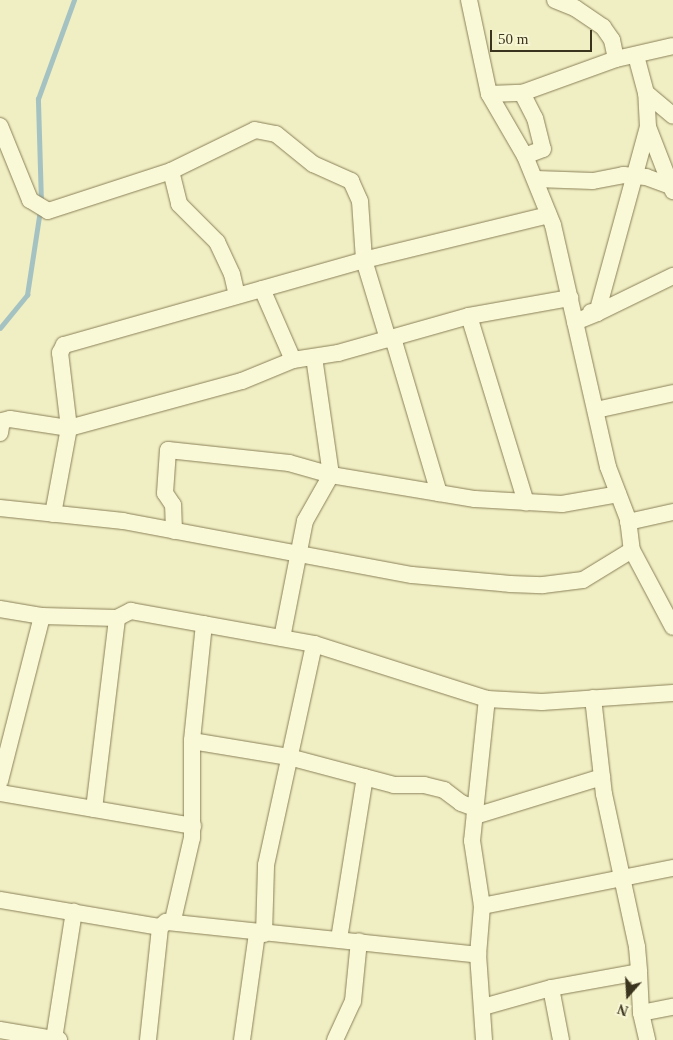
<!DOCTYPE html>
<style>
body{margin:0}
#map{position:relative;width:673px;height:1040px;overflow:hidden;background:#f0eec3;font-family:"Times New Roman",serif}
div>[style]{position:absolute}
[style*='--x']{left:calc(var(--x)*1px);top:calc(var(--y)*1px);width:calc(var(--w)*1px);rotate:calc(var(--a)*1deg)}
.stream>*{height:4.5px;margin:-2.25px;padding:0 2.25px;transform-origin:2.25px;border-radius:2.25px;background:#a5c2c2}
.roads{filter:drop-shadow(0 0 1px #8b8159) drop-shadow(0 0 1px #8b8159)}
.street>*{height:16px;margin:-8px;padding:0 8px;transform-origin:8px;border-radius:8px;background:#faf9d7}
span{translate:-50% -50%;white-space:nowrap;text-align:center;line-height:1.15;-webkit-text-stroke:5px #f7f6d3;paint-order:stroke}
.north{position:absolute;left:603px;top:970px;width:50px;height:50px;-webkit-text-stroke:4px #f7f6d3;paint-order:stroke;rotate:199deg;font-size:14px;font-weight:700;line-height:20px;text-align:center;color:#3a331e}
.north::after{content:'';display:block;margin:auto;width:18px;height:22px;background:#3a331e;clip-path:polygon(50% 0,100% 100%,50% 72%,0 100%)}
.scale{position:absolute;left:490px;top:30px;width:102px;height:22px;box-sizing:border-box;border:2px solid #3a331e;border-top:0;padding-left:6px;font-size:15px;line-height:18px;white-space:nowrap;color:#3a331e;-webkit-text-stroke:4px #f7f6d3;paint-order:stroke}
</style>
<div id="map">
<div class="stream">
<i style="--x:41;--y:203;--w:104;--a:-91.7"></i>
<i style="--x:38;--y:99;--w:105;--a:-70"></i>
<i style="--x:0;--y:328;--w:43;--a:-50.7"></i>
<i style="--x:27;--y:295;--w:86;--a:-81.3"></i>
</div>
<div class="roads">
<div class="street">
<i style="--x:469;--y:0;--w:96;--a:78"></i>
<i style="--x:489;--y:94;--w:72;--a:59.9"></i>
<i style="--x:525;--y:156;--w:74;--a:67.9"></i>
<i style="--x:553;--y:225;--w:248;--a:77.2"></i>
<i style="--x:608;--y:467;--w:56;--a:69"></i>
<i style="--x:628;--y:519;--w:31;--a:83"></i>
<i style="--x:632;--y:550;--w:87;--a:62"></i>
<i style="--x:555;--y:0;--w:22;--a:22"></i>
<i style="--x:575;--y:8;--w:34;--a:34"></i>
<i style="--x:603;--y:27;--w:16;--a:55"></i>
<i style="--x:612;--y:40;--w:19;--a:78"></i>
<i style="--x:522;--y:93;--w:28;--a:63"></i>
<i style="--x:535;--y:118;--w:32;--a:76"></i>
<i style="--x:543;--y:149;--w:19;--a:159"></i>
<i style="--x:646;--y:93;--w:35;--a:40"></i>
<i style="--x:489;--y:94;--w:33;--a:-2"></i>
<i style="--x:522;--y:93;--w:100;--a:-19.9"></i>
<i style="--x:616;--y:59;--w:58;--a:-12.8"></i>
<i style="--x:0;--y:126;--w:80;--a:67.9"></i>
<i style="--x:30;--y:200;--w:21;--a:31"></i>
<i style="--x:48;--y:211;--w:129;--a:-18"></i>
<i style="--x:171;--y:171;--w:93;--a:-26"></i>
<i style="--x:255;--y:130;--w:21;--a:11"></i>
<i style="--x:276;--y:134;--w:48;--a:39"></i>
<i style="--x:313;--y:164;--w:42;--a:24.1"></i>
<i style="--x:351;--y:181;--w:22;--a:66"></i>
<i style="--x:360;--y:201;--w:59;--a:86.1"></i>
<i style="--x:364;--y:260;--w:83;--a:73.1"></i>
<i style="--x:648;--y:127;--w:69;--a:68.7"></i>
<i style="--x:171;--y:171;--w:34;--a:76"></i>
<i style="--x:179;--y:204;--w:54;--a:45"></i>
<i style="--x:217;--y:242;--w:35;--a:65"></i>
<i style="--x:232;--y:274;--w:22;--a:77"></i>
<i style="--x:536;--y:179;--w:57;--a:2"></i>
<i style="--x:593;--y:181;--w:31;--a:-11"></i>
<i style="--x:623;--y:175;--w:23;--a:5"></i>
<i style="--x:646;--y:177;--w:29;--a:20"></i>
<i style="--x:262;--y:289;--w:77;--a:66.4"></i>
<i style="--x:293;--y:360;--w:46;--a:-8.8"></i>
<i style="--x:338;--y:353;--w:136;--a:-15.8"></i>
<i style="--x:469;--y:316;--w:103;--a:-10.1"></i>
<i style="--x:591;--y:312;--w:6;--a:9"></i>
<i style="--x:597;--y:313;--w:85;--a:-26"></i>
<i style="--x:469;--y:316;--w:195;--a:73"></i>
<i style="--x:575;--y:322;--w:24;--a:-22"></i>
<i style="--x:597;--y:313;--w:193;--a:-74.7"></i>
<i style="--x:648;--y:127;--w:34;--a:-93"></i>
<i style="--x:646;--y:93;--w:38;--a:-105"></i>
<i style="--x:393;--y:338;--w:162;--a:73.5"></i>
<i style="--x:596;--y:410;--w:79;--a:-12.4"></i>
<i style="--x:0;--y:433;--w:12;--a:-81"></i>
<i style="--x:2;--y:421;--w:8;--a:-14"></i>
<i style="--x:10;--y:419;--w:60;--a:8.7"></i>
<i style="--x:69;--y:428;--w:76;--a:-96.8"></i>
<i style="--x:60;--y:353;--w:9;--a:-63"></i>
<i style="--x:64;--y:345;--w:312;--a:-15.8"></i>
<i style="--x:364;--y:260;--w:190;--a:-13.7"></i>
<i style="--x:0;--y:508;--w:124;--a:6"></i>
<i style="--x:123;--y:521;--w:294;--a:10.6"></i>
<i style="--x:412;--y:575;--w:98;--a:5.2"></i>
<i style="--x:510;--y:584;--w:33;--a:2"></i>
<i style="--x:543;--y:585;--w:40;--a:-7.1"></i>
<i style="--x:583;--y:580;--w:57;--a:-31.5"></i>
<i style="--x:53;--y:514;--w:87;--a:-79.5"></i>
<i style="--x:69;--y:428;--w:179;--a:-15.2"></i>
<i style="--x:242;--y:381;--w:55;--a:-22.4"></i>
<i style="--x:628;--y:522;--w:46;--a:-12.5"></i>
<i style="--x:174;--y:531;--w:26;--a:-92"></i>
<i style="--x:173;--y:505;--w:14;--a:-124"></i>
<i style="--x:165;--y:493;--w:43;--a:-86"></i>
<i style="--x:168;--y:450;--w:122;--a:6.1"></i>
<i style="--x:289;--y:463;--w:44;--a:15.9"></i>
<i style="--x:331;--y:475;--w:119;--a:-98.2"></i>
<i style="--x:0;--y:609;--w:43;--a:9.5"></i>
<i style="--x:42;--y:616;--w:75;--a:1.5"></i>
<i style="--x:204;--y:624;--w:118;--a:95.9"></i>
<i style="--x:192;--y:741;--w:98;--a:9.4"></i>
<i style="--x:289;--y:757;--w:109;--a:14.9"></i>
<i style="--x:394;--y:785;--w:30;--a:0"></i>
<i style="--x:424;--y:785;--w:21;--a:14"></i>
<i style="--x:444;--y:790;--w:21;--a:37"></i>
<i style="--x:461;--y:803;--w:15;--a:20"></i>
<i style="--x:282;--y:638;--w:119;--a:-78.9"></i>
<i style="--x:305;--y:521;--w:53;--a:-60.5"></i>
<i style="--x:331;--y:475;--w:146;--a:9.5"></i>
<i style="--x:475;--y:499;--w:87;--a:3.3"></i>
<i style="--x:562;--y:504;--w:57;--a:-10.1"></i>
<i style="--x:593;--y:698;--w:97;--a:83.5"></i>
<i style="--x:604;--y:794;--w:157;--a:77.8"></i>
<i style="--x:637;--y:947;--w:25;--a:85"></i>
<i style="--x:0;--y:781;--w:170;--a:-75.7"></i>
<i style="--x:0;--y:793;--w:196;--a:9.7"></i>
<i style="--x:94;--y:809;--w:192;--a:-83.1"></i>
<i style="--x:117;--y:618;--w:16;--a:-27"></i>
<i style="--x:131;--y:611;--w:186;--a:10.2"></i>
<i style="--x:314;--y:644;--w:182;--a:17.6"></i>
<i style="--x:487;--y:699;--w:55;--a:3.1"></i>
<i style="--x:542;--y:702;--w:131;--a:-3.9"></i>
<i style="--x:475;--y:816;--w:133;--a:-17.1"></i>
<i style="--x:0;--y:900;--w:162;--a:9.6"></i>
<i style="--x:482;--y:906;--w:66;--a:-98.7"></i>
<i style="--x:472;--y:841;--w:143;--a:-84"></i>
<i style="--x:173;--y:920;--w:84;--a:-77"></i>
<i style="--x:192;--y:838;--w:97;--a:-90"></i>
<i style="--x:264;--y:934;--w:69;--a:-88.3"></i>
<i style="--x:266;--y:865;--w:226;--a:-77.7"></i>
<i style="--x:339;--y:939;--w:164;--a:-80.9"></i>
<i style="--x:551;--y:988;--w:89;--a:-10.3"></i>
<i style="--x:639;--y:972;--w:41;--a:87.2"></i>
<i style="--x:641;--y:1013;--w:28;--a:77"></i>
<i style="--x:483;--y:1007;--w:71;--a:-15.6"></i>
<i style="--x:551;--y:988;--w:53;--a:79.1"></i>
<i style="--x:641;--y:1013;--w:33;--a:-11"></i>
<i style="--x:0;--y:1030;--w:60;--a:9.6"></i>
<i style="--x:54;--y:1039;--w:129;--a:-81.1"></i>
<i style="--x:148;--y:1040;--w:114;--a:-83.9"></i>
<i style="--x:160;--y:927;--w:8;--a:-40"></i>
<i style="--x:166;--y:922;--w:314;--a:6"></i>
<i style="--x:242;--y:1040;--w:108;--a:-82"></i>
<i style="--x:335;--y:1040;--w:43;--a:-65.2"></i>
<i style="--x:353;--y:1001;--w:60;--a:-84.3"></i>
<i style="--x:484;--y:1040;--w:85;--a:-94"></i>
<i style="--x:478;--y:955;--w:49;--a:-85.3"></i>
<i style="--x:482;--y:906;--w:195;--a:-11.3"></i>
</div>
</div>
<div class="north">N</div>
<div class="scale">50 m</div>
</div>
